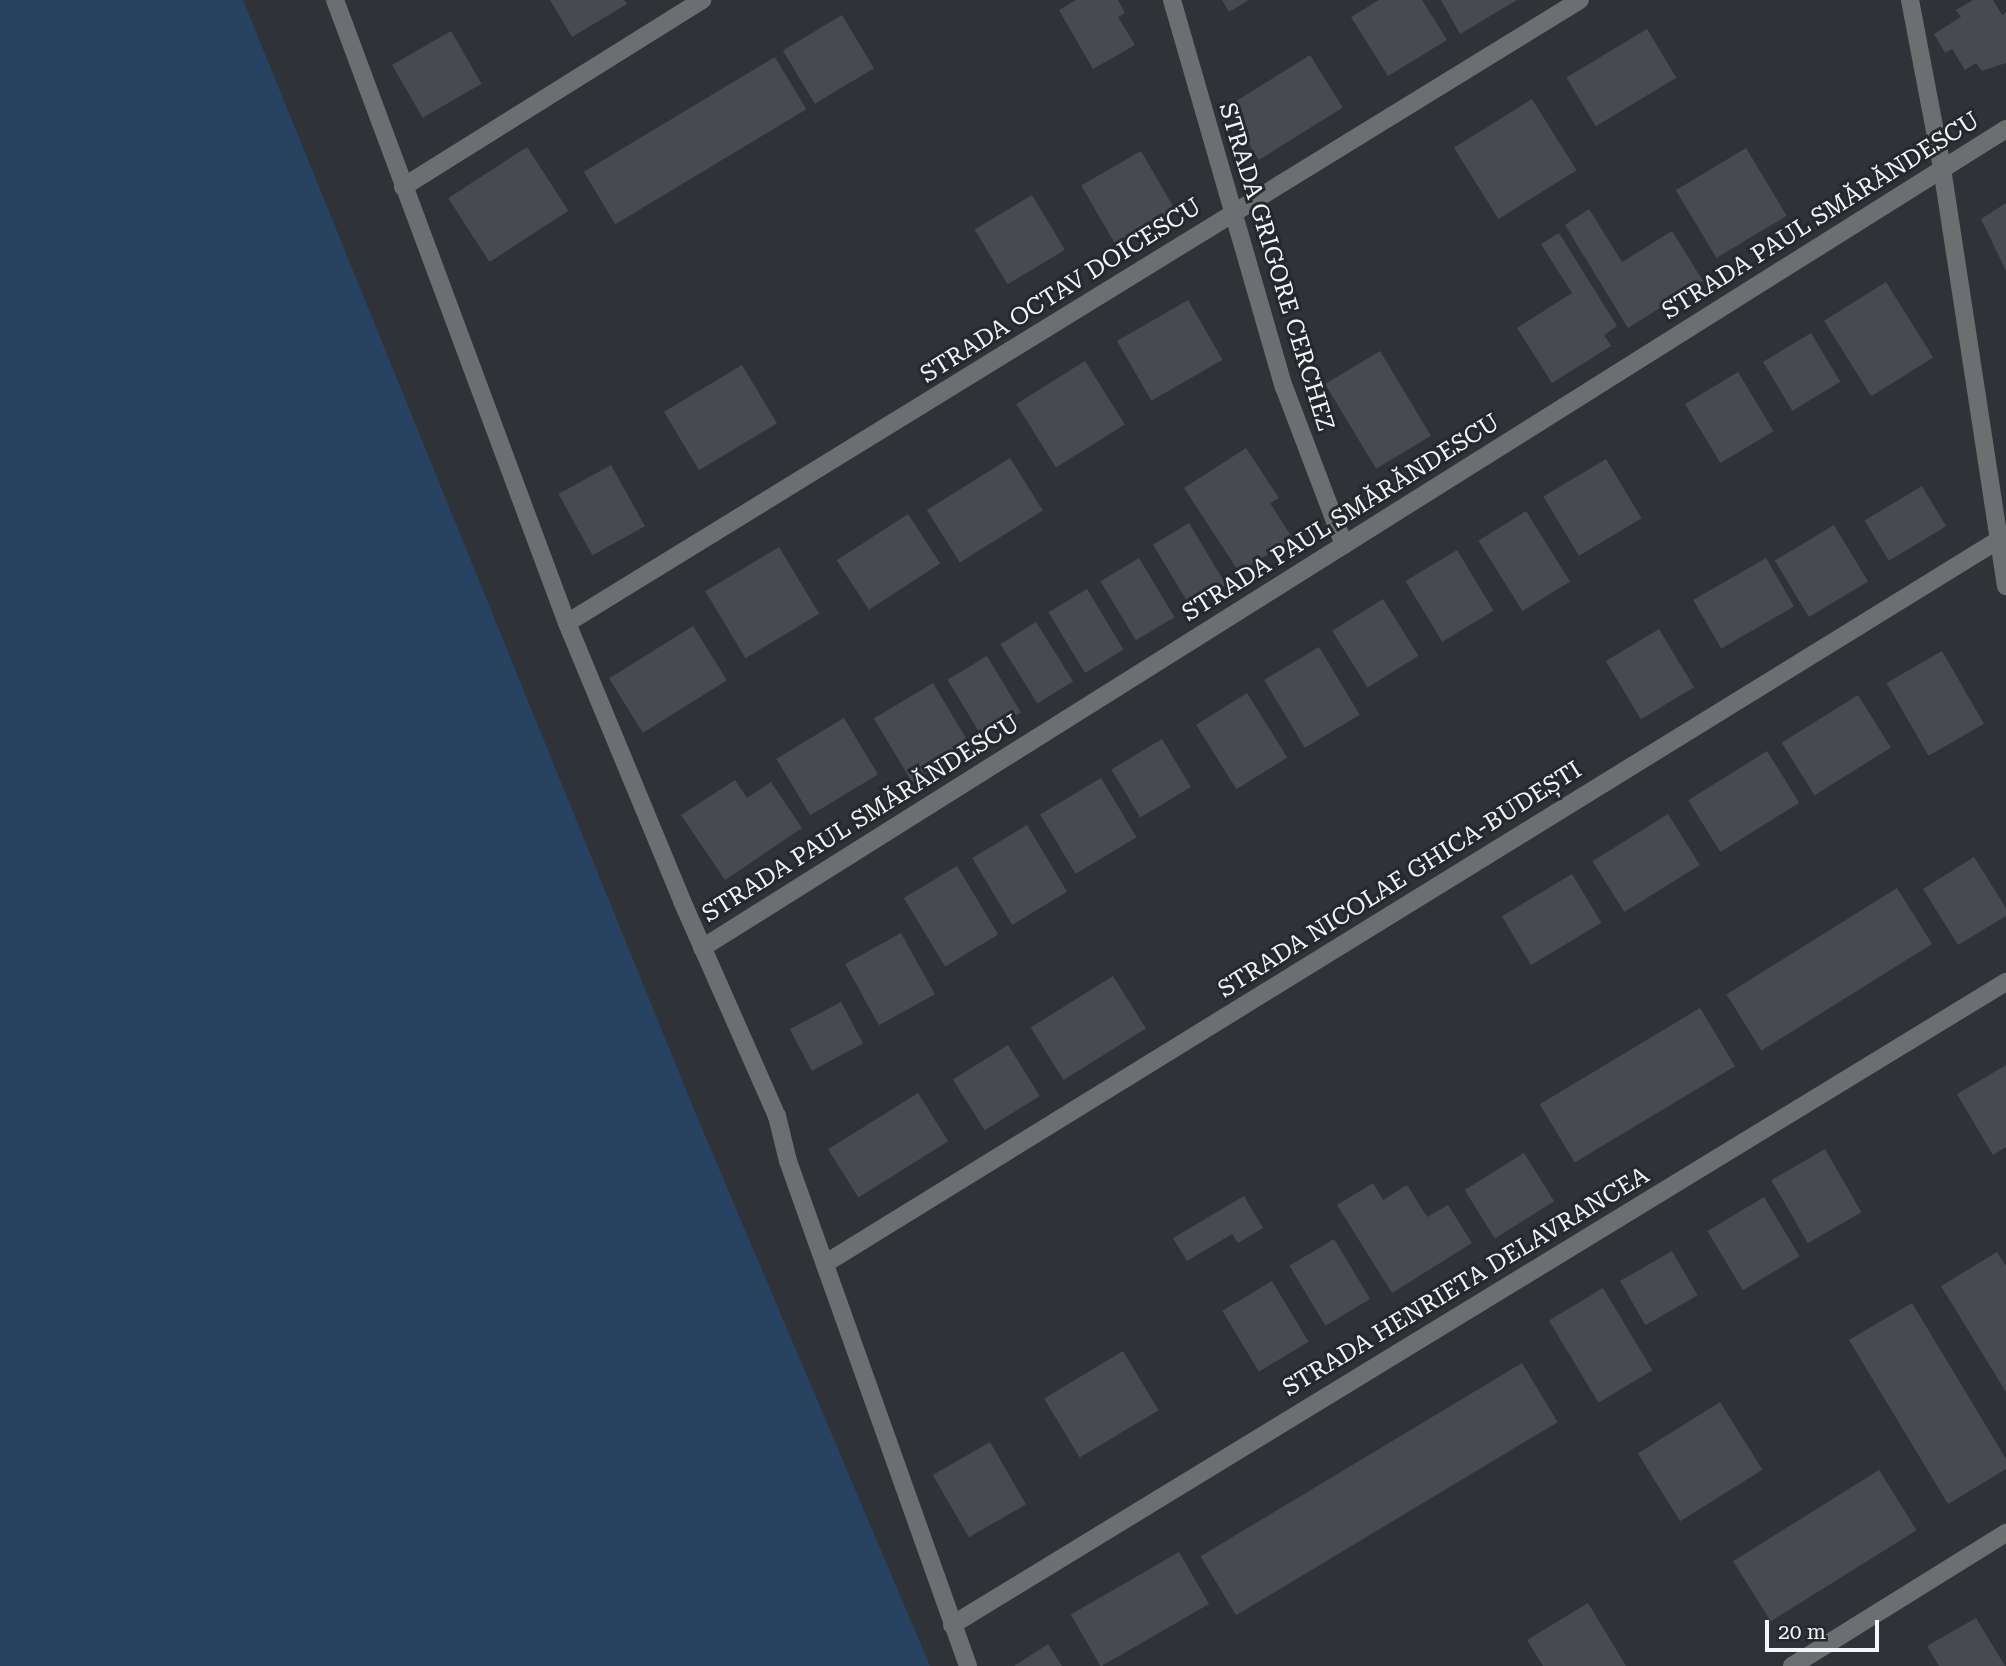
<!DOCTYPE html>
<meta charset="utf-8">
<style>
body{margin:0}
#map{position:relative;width:2006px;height:1666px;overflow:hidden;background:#2f3236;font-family:"Roboto Serif",serif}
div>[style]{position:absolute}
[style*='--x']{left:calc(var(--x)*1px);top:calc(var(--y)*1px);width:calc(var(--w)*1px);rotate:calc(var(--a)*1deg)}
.green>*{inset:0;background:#284361}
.building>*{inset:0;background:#474b50;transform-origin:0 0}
.street>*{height:18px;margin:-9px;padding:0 9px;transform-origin:9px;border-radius:9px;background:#6d6e70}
span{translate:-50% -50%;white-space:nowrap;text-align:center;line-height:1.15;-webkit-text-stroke:6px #25282c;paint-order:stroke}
.street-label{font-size:24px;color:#f3f5f8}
.scale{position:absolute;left:1765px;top:1620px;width:114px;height:32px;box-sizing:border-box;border:4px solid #f3f5f8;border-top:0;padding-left:9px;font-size:21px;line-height:24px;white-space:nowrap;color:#f3f5f8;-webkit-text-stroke:5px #25282c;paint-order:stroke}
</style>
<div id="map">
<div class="green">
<i style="clip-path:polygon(0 0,243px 0,695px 1112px,930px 1666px,0 1666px)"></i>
</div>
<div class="building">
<i style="clip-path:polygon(550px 0,624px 0,627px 4px,572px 37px)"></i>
<i style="clip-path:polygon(1076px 0,1118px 0,1125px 13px,1118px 17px,1135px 45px,1093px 69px,1059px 10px)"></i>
<i style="clip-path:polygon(1222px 0,1249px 0,1229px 12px)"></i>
<i style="clip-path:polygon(1379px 0,1422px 0,1447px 40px,1388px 76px,1351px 17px)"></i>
<i style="clip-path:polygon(1441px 0,1517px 0,1460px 34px)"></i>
<i style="clip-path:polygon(1973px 0,1993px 0,2002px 15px,2006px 12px,2006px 63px,1982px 71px,1976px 63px,1965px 70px,1952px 49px,1945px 53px,1934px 34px,1961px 17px,1956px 10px)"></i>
<i style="left:842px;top:15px;width:62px;height:69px;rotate:59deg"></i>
<i style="left:1647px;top:29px;width:57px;height:94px;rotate:59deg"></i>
<i style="left:451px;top:31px;width:61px;height:68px;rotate:60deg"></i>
<i style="left:1310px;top:55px;width:62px;height:99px;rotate:58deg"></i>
<i style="left:775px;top:57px;width:61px;height:223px;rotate:59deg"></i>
<i style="left:1532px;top:99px;width:84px;height:92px;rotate:58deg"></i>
<i style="left:527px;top:147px;width:76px;height:94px;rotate:57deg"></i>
<i style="left:1746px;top:148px;width:79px;height:82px;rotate:59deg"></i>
<i style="left:1141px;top:151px;width:67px;height:69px;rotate:60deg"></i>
<i style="left:1032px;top:195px;width:64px;height:67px;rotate:59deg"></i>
<i style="clip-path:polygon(2006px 203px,2006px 271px,1981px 219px)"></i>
<i style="clip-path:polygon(1589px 209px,1622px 262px,1672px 231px,1703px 281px,1628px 328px,1565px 225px)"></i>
<i style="clip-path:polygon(1559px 233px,1617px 326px,1604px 335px,1611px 346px,1552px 383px,1517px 328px,1572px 293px,1541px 244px)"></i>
<i style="left:1886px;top:282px;width:89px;height:73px;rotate:58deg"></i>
<i style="left:1188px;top:300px;width:69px;height:82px;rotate:60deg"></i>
<i style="left:1811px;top:333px;width:57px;height:56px;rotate:59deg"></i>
<i style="left:1380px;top:351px;width:99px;height:64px;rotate:59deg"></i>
<i style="left:1085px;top:361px;width:75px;height:81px;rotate:58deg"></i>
<i style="left:742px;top:365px;width:68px;height:91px;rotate:59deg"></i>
<i style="left:1738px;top:372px;width:69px;height:62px;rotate:59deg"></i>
<i style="clip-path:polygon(1246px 448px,1279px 498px,1270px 503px,1293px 539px,1239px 572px,1184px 488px)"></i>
<i style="left:1010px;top:458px;width:62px;height:98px;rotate:58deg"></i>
<i style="left:1606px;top:459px;width:69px;height:73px;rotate:59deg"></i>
<i style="left:611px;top:465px;width:70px;height:60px;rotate:61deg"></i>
<i style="left:1922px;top:486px;width:47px;height:67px;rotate:59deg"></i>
<i style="left:1526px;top:511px;width:83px;height:56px;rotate:58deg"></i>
<i style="left:908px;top:514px;width:59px;height:85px;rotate:57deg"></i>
<i style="left:1189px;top:523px;width:72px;height:42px;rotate:59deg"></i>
<i style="left:1834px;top:525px;width:66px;height:69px;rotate:59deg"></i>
<i style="left:779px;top:547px;width:78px;height:86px;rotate:59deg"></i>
<i style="left:1457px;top:550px;width:71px;height:60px;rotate:59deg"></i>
<i style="left:1139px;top:558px;width:69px;height:45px;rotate:59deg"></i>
<i style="left:1766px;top:558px;width:56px;height:84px;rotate:60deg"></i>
<i style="left:1087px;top:589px;width:71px;height:45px;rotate:59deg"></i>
<i style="left:1383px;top:599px;width:67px;height:60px;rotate:58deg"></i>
<i style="left:1036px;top:622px;width:70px;height:42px;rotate:58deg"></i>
<i style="left:693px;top:626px;width:64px;height:99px;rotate:58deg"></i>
<i style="left:1659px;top:629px;width:68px;height:62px;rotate:59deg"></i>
<i style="left:1319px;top:647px;width:79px;height:64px;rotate:59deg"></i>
<i style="left:1942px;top:651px;width:84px;height:64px;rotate:60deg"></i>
<i style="left:987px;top:656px;width:66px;height:46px;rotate:59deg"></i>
<i style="left:933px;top:683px;width:74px;height:69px;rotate:59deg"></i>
<i style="left:1247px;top:693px;width:76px;height:60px;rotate:58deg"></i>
<i style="left:1858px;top:695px;width:62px;height:90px;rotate:58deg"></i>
<i style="left:844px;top:718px;width:66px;height:79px;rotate:59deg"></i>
<i style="left:1162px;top:739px;width:56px;height:59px;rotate:59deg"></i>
<i style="left:1767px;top:751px;width:61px;height:93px;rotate:58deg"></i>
<i style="left:1101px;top:778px;width:69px;height:71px;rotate:59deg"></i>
<i style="clip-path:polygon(735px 780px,747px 798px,771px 782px,802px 828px,725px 880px,681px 815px)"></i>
<i style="left:1668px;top:814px;width:60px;height:89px;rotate:58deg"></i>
<i style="left:1027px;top:825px;width:78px;height:64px;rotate:59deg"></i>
<i style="clip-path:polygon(1974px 857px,2006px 908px,2006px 916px,1958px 945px,1923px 889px)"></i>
<i style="left:957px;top:866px;width:80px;height:62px;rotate:59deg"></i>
<i style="left:1572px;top:874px;width:57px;height:82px;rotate:59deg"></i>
<i style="left:1897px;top:888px;width:66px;height:201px;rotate:58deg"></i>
<i style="left:901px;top:933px;width:70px;height:64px;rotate:61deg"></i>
<i style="left:1113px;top:976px;width:62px;height:97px;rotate:58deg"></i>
<i style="left:841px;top:1002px;width:47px;height:58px;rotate:62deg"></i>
<i style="left:1700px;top:1008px;width:68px;height:187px;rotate:59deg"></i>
<i style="left:1008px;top:1045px;width:60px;height:65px;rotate:58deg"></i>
<i style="clip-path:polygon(2006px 1065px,2006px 1147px,1993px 1155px,1957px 1094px)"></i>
<i style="left:918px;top:1093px;width:57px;height:106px;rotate:58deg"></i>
<i style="left:1825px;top:1149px;width:73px;height:62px;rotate:60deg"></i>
<i style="left:1524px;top:1153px;width:57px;height:70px;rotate:58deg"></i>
<i style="clip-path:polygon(1373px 1183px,1383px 1200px,1407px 1185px,1427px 1217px,1448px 1205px,1472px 1243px,1392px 1293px,1337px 1205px)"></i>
<i style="clip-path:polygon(1244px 1196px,1263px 1228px,1238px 1243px,1232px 1234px,1187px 1261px,1173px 1238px)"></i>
<i style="left:1764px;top:1197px;width:69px;height:66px;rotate:59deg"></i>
<i style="left:1334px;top:1239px;width:70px;height:52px;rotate:59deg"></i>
<i style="left:1672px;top:1251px;width:51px;height:60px;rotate:60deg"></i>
<i style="clip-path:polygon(1997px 1252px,2006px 1266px,2006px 1392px,1941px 1286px)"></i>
<i style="left:1272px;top:1281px;width:71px;height:58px;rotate:59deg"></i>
<i style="left:1603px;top:1288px;width:96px;height:63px;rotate:59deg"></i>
<i style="clip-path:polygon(1912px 1303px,2006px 1459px,2006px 1469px,1948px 1504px,1849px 1340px)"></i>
<i style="left:1123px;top:1351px;width:69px;height:92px;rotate:59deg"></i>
<i style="left:1522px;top:1363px;width:69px;height:375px;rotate:59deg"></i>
<i style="left:1720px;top:1402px;width:80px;height:97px;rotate:58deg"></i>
<i style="left:990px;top:1442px;width:72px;height:66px;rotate:60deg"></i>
<i style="left:1879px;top:1470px;width:71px;height:172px;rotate:58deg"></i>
<i style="left:1179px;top:1552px;width:60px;height:125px;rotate:60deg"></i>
<i style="clip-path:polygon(1588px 1603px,1626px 1666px,1543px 1666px,1527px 1640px)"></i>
<i style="clip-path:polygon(1976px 1618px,2005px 1666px,1939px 1666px,1927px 1646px)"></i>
<i style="clip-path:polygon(1048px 1644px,1062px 1666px,1014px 1666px)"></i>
</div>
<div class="street">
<i style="--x:335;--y:0;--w:665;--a:69.58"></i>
<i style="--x:567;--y:623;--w:301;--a:67.5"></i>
<i style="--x:682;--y:901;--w:235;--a:66.2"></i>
<i style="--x:777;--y:1116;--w:46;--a:76.3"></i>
<i style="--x:788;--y:1161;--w:536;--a:70.38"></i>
<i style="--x:1172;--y:0;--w:403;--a:73.9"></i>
<i style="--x:1284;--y:387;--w:169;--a:69.2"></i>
<i style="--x:1910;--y:0;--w:171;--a:79.2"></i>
<i style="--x:1942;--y:168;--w:423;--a:81.3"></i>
<i style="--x:403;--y:187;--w:353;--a:-32"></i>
<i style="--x:567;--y:623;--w:1189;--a:-31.59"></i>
<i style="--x:702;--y:948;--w:1540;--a:-32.13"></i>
<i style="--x:826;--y:1263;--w:1379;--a:-31.66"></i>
<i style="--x:952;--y:1625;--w:1235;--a:-31.39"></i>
<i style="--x:1792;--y:1666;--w:252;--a:-31.9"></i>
</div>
<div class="street-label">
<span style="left:1821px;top:216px;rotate:-32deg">STRADA PAUL SMĂRĂNDESCU</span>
<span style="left:1276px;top:267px;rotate:73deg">STRADA GRIGORE CERCHEZ</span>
<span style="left:1061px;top:291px;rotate:-32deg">STRADA OCTAV DOICESCU</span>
<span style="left:1341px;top:518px;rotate:-32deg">STRADA PAUL SMĂRĂNDESCU</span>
<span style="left:861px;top:819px;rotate:-32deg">STRADA PAUL SMĂRĂNDESCU</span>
<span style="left:1400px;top:880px;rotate:-32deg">STRADA NICOLAE GHICA-BUDEȘTI</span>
<span style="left:1466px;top:1282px;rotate:-31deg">STRADA HENRIETA DELAVRANCEA</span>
</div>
<div class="scale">20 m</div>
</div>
